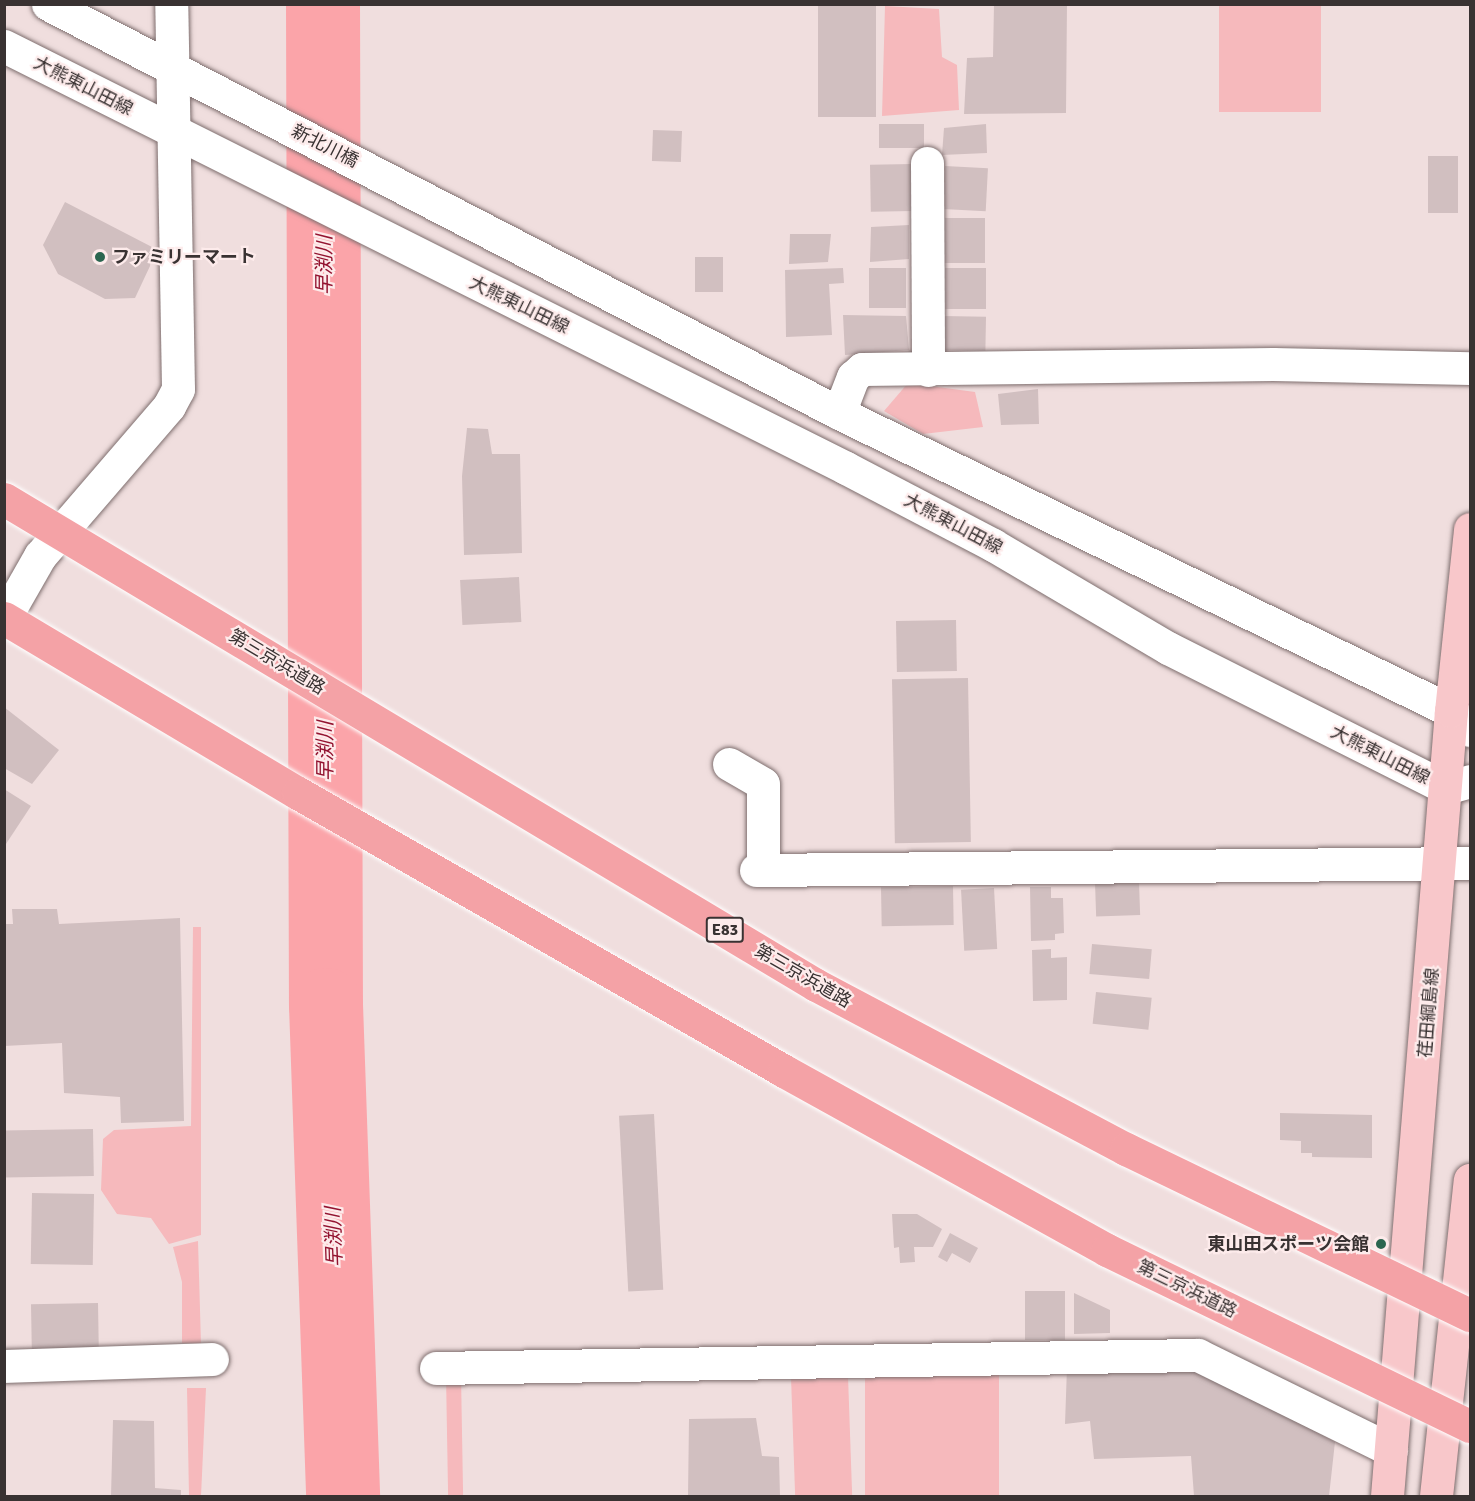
<!DOCTYPE html>
<meta charset="utf-8">
<style>
body{margin:0}
#map{position:relative;width:1475px;height:1501px;overflow:hidden;background:#f0dede;font-family:Signika,"Noto Sans JP",sans-serif}
div>[style]{position:absolute}
[style*='--x']{left:calc(var(--x)*1px);top:calc(var(--y)*1px);width:calc(var(--w)*1px);rotate:calc(var(--a)*1deg)}
.green>*{inset:0;background:#f6b9bc;transform-origin:0 0}
.river>*{height:74px;margin:-37px;padding:0 37px;transform-origin:37px;border-radius:37px;background:#fba4a9}
.building>*{inset:0;background:#d1bfc0;transform-origin:0 0}
.roads{filter:drop-shadow(0 0 2px #7e6e6e) drop-shadow(0 0 2px #7e6e6e)}
.minor>*{height:33px;margin:-16.5px;padding:0 16.5px;transform-origin:16.5px;border-radius:16.5px;background:#fff}
.major>*{height:33px;margin:-16.5px;padding:0 16.5px;transform-origin:16.5px;border-radius:16.5px;background:#f8c7ca}
.bridges{filter:drop-shadow(0 0 2px #fff) drop-shadow(0 0 2px #fff)}
.highway-bridge>*{height:33px;margin:-16.5px;padding:0 16.5px;transform-origin:16.5px;border-radius:16.5px;background:#f4a2a6}
.dots>*{width:16px;height:16px;translate:-50% -50%;box-sizing:border-box;border:3px solid #fdebeb;border-radius:50%}
span{translate:-50% -50%;white-space:nowrap;text-align:center;line-height:1.15;-webkit-text-stroke:4.5px #fdebeb;paint-order:stroke}
.shield-label span{padding:2px 4px;background:#fdebeb;border:2px solid;border-radius:4px;-webkit-text-stroke-width:0}
.shield-label{font-size:16px;color:#393232;font-weight:700}
.street-label{font-size:18px;color:#393232}
.poi-label{font-size:18px;color:#393232;font-weight:700}
.left{translate:0 -50%;text-align:left}
.right{translate:-100% -50%;text-align:right}
.water-label{font-size:20px;color:#931330;font-style:italic}
.frame{position:absolute;inset:0;border:6px solid #393232;pointer-events:none}
</style>
<div id="map">
<div class="green">
<i style="left:1219px;top:5px;width:102px;height:107px"></i>
<i style="clip-path:polygon(885px 6px,939px 9px,942px 57px,957px 65px,959px 110px,882px 116px)"></i>
<i style="clip-path:polygon(908px 383px,975px 392px,983px 427px,923px 434px,884px 411px)"></i>
<i style="clip-path:polygon(193px 927px,201px 927px,201px 1235px,169px 1244px,151px 1218px,117px 1214px,101px 1190px,103px 1139px,114px 1130px,191px 1126px)"></i>
<i style="clip-path:polygon(198px 1241px,201px 1344px,182px 1343px,182px 1282px,173px 1247px)"></i>
<i style="left:999px;top:1373px;width:123px;height:134px;rotate:90deg"></i>
<i style="left:461px;top:1375px;width:121px;height:15px;rotate:89deg"></i>
<i style="left:848px;top:1376px;width:120px;height:57px;rotate:88deg"></i>
<i style="clip-path:polygon(187px 1388px,206px 1388px,201px 1496px,189px 1496px)"></i>
</div>
<div class="river">
<i style="--x:323;--y:4;--w:1001;--a:89.83"></i>
<i style="--x:326;--y:1005;--w:491;--a:88"></i>
</div>
<div class="building">
<i style="left:818px;top:4px;width:58px;height:113px"></i>
<i style="clip-path:polygon(994px 4px,1067px 4px,1066px 113px,964px 114px,967px 58px,993px 57px)"></i>
<i style="left:879px;top:124px;width:45px;height:24px"></i>
<i style="clip-path:polygon(986px 124px,987px 153px,942px 155px,944px 128px)"></i>
<i style="left:653px;top:130px;width:29px;height:31px;rotate:2deg"></i>
<i style="left:1428px;top:156px;width:30px;height:57px"></i>
<i style="left:912px;top:164px;width:47px;height:42px;rotate:89deg"></i>
<i style="left:945px;top:166px;width:43px;height:43px;rotate:3deg"></i>
<i style="clip-path:polygon(65px 202px,152px 247px,150px 266px,135px 298px,105px 299px,58px 274px,43px 245px)"></i>
<i style="left:943px;top:218px;width:42px;height:45px"></i>
<i style="clip-path:polygon(909px 225px,909px 259px,870px 262px,871px 227px)"></i>
<i style="clip-path:polygon(790px 234px,831px 234px,828px 262px,789px 264px)"></i>
<i style="left:723px;top:257px;width:35px;height:28px;rotate:90deg"></i>
<i style="clip-path:polygon(843px 268px,844px 283px,829px 284px,832px 335px,786px 337px,785px 270px)"></i>
<i style="left:906px;top:268px;width:40px;height:37px;rotate:90deg"></i>
<i style="left:945px;top:268px;width:41px;height:41px"></i>
<i style="clip-path:polygon(843px 315px,906px 316px,909px 350px,845px 355px)"></i>
<i style="left:943px;top:316px;width:43px;height:34px;rotate:1deg"></i>
<i style="clip-path:polygon(1038px 389px,1039px 424px,1001px 425px,998px 394px)"></i>
<i style="clip-path:polygon(467px 428px,488px 429px,492px 454px,520px 454px,522px 553px,464px 555px,462px 476px)"></i>
<i style="left:519px;top:577px;width:45px;height:59px;rotate:87deg"></i>
<i style="left:956px;top:620px;width:51px;height:60px;rotate:89deg"></i>
<i style="left:968px;top:678px;width:164px;height:76px;rotate:89deg"></i>
<i style="clip-path:polygon(4px 707px,59px 750px,32px 784px,4px 768px)"></i>
<i style="clip-path:polygon(4px 789px,31px 806px,4px 847px)"></i>
<i style="left:1139px;top:882px;width:33px;height:44px;rotate:88deg"></i>
<i style="left:953px;top:886px;width:39px;height:72px;rotate:89deg"></i>
<i style="clip-path:polygon(1030px 887px,1051px 887px,1051px 898px,1063px 898px,1064px 933px,1055px 934px,1055px 940px,1031px 941px)"></i>
<i style="left:994px;top:888px;width:61px;height:33px;rotate:87deg"></i>
<i style="clip-path:polygon(12px 909px,57px 909px,59px 924px,180px 918px,184px 1121px,121px 1123px,120px 1097px,64px 1093px,62px 1043px,4px 1046px,4px 924px,13px 924px)"></i>
<i style="left:1092px;top:944px;width:60px;height:30px;rotate:5deg"></i>
<i style="clip-path:polygon(1051px 949px,1051px 958px,1067px 957px,1067px 1000px,1033px 1001px,1032px 950px)"></i>
<i style="left:1096px;top:992px;width:56px;height:32px;rotate:6deg"></i>
<i style="clip-path:polygon(1280px 1113px,1372px 1115px,1372px 1158px,1312px 1157px,1312px 1153px,1301px 1153px,1301px 1141px,1280px 1140px)"></i>
<i style="left:654px;top:1114px;width:176px;height:35px;rotate:87deg"></i>
<i style="left:93px;top:1129px;width:47px;height:89px;rotate:89deg"></i>
<i style="left:32px;top:1193px;width:62px;height:71px;rotate:1deg"></i>
<i style="clip-path:polygon(892px 1214px,917px 1214px,942px 1229px,933px 1247px,914px 1247px,915px 1262px,900px 1263px,899px 1247px,894px 1248px)"></i>
<i style="clip-path:polygon(950px 1233px,978px 1248px,970px 1263px,952px 1253px,947px 1262px,938px 1257px)"></i>
<i style="left:1025px;top:1291px;width:40px;height:49px"></i>
<i style="clip-path:polygon(1074px 1293px,1110px 1310px,1110px 1333px,1074px 1334px)"></i>
<i style="left:98px;top:1303px;width:49px;height:67px;rotate:89deg"></i>
<i style="clip-path:polygon(1067px 1367px,1199px 1368px,1335px 1442px,1329px 1496px,1194px 1496px,1191px 1456px,1094px 1459px,1090px 1421px,1065px 1424px)"></i>
<i style="clip-path:polygon(756px 1418px,762px 1456px,779px 1457px,780px 1496px,688px 1496px,689px 1419px)"></i>
<i style="clip-path:polygon(113px 1420px,154px 1421px,155px 1488px,181px 1490px,181px 1496px,111px 1496px)"></i>
</div>
<div class="roads">
<div class="minor">
<i style="--x:48;--y:4;--w:890;--a:27.34"></i>
<i style="--x:839;--y:413;--w:681;--a:25.96"></i>
<i style="--x:1451;--y:711;--w:27;--a:45"></i>
<i style="--x:4;--y:46;--w:942;--a:26.62"></i>
<i style="--x:846;--y:468;--w:166;--a:27.6"></i>
<i style="--x:993;--y:545;--w:203;--a:30.5"></i>
<i style="--x:1168;--y:648;--w:311;--a:26.7"></i>
<i style="--x:1446;--y:788;--w:25;--a:-16"></i>
<i style="--x:927;--y:163;--w:207;--a:89.7"></i>
<i style="--x:839;--y:413;--w:39;--a:-69"></i>
<i style="--x:853;--y:377;--w:12;--a:-42"></i>
<i style="--x:862;--y:369;--w:411;--a:-0.7"></i>
<i style="--x:1273;--y:364;--w:197;--a:1.2"></i>
<i style="--x:4;--y:619;--w:73;--a:-60.3"></i>
<i style="--x:40;--y:556;--w:198;--a:-49.3"></i>
<i style="--x:169;--y:406;--w:19;--a:-62"></i>
<i style="--x:178;--y:389;--w:385;--a:-91"></i>
<i style="--x:729;--y:764;--w:39;--a:30"></i>
<i style="--x:763;--y:784;--w:85;--a:90"></i>
<i style="--x:756;--y:870;--w:714;--a:-0.56"></i>
<i style="--x:4;--y:1366;--w:208;--a:-1.9"></i>
<i style="--x:436;--y:1368;--w:762;--a:-0.98"></i>
<i style="--x:1198;--y:1355;--w:215;--a:26.2"></i>
</div>
<div class="major">
<i style="--x:1387;--y:1496;--w:788;--a:-85.34"></i>
<i style="--x:1451;--y:711;--w:183;--a:-84"></i>
<i style="--x:1436;--y:1496;--w:318;--a:-83.9"></i>
</div>
</div>
<div class="bridges">
<div class="highway-bridge">
<i style="--x:4;--y:499;--w:946;--a:30.9"></i>
<i style="--x:816;--y:985;--w:351;--a:27.9"></i>
<i style="--x:1126;--y:1149;--w:382;--a:25.8"></i>
<i style="--x:4;--y:618;--w:342;--a:30.8"></i>
<i style="--x:298;--y:793;--w:560;--a:29.77"></i>
<i style="--x:784;--y:1071;--w:369;--a:29"></i>
<i style="--x:1107;--y:1250;--w:403;--a:25.9"></i>
</div>
</div>
<div class="dots">
<i style="left:100px;top:257px;background:#2b6650"></i>
<i style="left:1381px;top:1244px;background:#2b6650"></i>
</div>
<div class="shield-label">
<span style="left:725px;top:930px">E83</span>
</div>
<div class="street-label">
<span style="left:83px;top:86px;rotate:27deg">大熊東山田線</span>
<span style="left:325px;top:146px;rotate:27deg">新北川橋</span>
<span style="left:519px;top:305px;rotate:26deg">大熊東山田線</span>
<span style="left:953px;top:524px;rotate:28deg">大熊東山田線</span>
<span style="left:277px;top:662px;rotate:31deg">第三京浜道路</span>
<span style="left:1380px;top:755px;rotate:27deg">大熊東山田線</span>
<span style="left:803px;top:976px;rotate:30deg">第三京浜道路</span>
<span style="left:1429px;top:1013px;rotate:-85deg">荏田綱島線</span>
<span style="left:1187px;top:1289px;rotate:26deg">第三京浜道路</span>
</div>
<div class="poi-label">
<span class="left" style="left:112px;top:257px">ファミリーマート</span>
<span class="right" style="left:1369px;top:1244px">東山田スポーツ会館</span>
</div>
<div class="water-label">
<span style="left:324px;top:265px;rotate:-90deg">早渕川</span>
<span style="left:325px;top:751px;rotate:-90deg">早渕川</span>
<span style="left:334px;top:1237px;rotate:-92deg">早渕川</span>
</div>
<div class="frame"></div>
</div>
